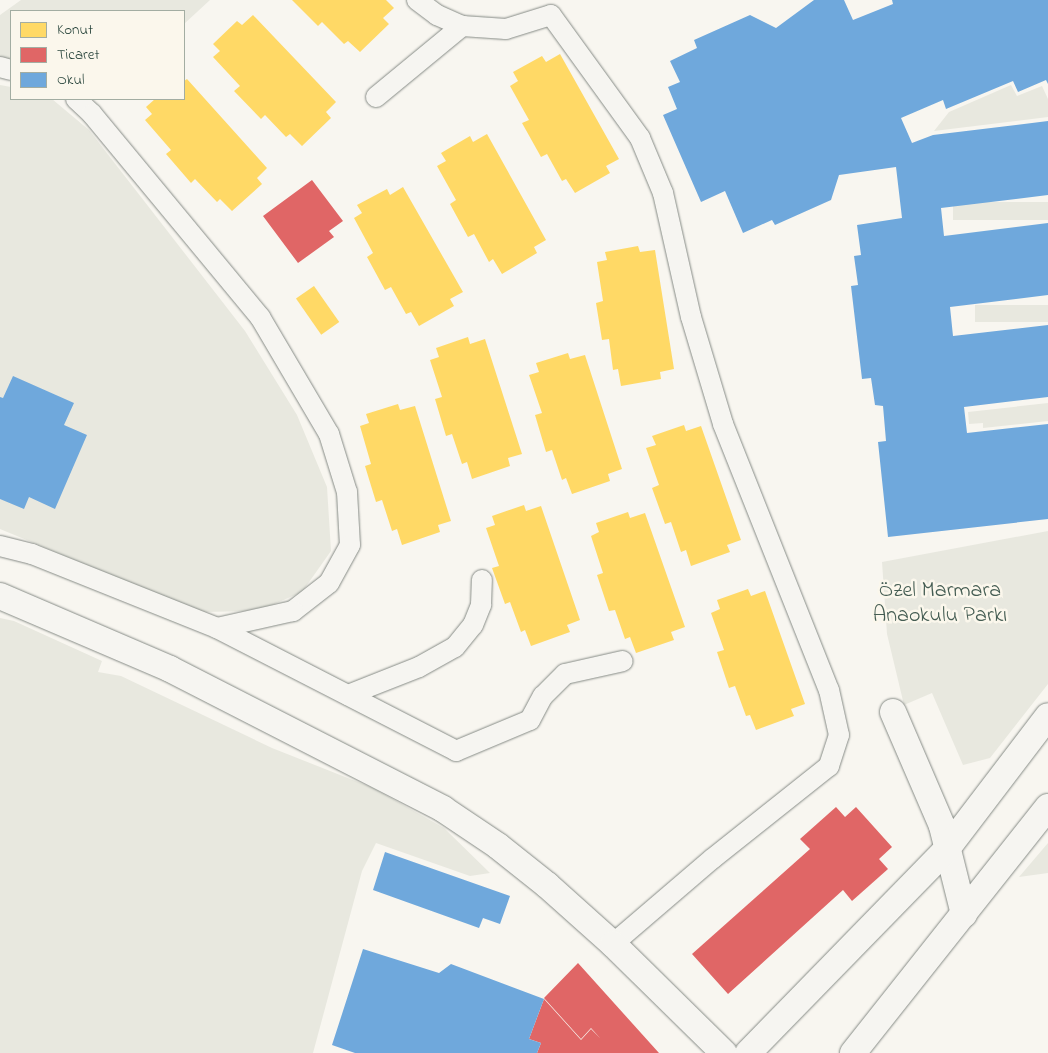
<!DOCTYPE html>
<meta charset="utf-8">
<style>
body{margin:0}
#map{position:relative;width:1048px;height:1053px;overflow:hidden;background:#f8f6f0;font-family:"Indie Flower",sans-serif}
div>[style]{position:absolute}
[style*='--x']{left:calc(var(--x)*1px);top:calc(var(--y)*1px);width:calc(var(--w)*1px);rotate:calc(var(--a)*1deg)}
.green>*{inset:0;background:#e8e8df;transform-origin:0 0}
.homes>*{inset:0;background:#ffd966;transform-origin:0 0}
.shops>*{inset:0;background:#e06666}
.schools>*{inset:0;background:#6fa8dc}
.roads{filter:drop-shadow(0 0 1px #868b86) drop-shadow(0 0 1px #868b86)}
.pedestrian>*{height:20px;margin:-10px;padding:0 10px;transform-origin:10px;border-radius:10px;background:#f6f5f1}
.minor>*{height:26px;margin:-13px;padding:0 13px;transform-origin:13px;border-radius:13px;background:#f6f5f1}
span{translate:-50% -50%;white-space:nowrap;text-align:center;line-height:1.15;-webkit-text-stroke:5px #fbf7ec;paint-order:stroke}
.park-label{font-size:22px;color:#455d53}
.legend{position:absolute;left:10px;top:10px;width:175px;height:90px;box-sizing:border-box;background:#fbf7ec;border:1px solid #a3ada2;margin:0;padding:6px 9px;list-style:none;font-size:15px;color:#1f3d34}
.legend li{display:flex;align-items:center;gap:10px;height:25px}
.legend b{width:25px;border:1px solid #a3ada2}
</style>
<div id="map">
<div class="green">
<i style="clip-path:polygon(21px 0,210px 0,184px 24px,184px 11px,11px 11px,11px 60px,8px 60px,0 57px,0 15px)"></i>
<i style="clip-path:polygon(0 85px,11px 87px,11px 99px,52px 99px,89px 130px,245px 331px,297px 415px,327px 487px,331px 551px,302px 592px,258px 611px,201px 612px,0 529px)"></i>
<i style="clip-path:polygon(1011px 85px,1017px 96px,1042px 86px,1048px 99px,1048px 117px,934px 131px,949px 112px)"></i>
<i style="left:1048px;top:202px;width:18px;height:95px;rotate:90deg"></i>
<i style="left:1048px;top:305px;width:17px;height:73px;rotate:90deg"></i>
<i style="clip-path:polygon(1048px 403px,1048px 421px,983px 428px,983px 423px,969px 424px,968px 412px)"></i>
<i style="clip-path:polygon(1048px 531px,1048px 684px,990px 758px,963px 765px,932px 693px,904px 705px,887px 634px,882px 562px)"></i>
<i style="clip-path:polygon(0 618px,14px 621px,102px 661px,98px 672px,121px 676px,272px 748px,373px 788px,444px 828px,490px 873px,470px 876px,376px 843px,362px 871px,313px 1053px,0 1053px)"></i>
<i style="clip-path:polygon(1048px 843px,1048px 873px,1019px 877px)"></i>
</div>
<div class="homes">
<i style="clip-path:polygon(292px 0,386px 0,394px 8px,383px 18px,389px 24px,360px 52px,348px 41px,344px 44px,322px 22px,318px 26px)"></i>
<i style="clip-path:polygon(253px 15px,336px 102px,326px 112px,331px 118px,302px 146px,290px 134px,286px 137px,265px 115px,261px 119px,234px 91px,240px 86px,213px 57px,220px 51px,213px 44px,237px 21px,242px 25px)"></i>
<i style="clip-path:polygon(560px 54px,619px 159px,606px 166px,610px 173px,575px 193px,566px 179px,562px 181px,547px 154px,541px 157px,522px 123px,529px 120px,510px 86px,518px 81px,513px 72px,542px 56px,546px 62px)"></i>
<i style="clip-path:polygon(187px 79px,267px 168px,257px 178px,262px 184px,232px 211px,220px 199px,217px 202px,195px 179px,191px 183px,166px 154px,171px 150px,145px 120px,152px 114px,146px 107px,155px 99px,184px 99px,184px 81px)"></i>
<i style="clip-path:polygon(487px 134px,546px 240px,534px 247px,537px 253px,502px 274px,493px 259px,489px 262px,474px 234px,468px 237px,450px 204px,456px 200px,437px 166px,446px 161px,441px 153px,470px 136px,473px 142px)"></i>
<i style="clip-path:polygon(403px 187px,463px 292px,450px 299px,454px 306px,419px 326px,411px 312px,406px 314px,391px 287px,385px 290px,367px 257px,373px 253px,354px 218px,362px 213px,357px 205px,387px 189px,390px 195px)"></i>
<i style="clip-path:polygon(638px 246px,640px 252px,655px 250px,674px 369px,660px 372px,661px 379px,621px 386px,618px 369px,613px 370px,609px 339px,602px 340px,596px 303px,603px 301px,597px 262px,607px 260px,605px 252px)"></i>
<i style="left:314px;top:286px;width:44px;height:22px;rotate:55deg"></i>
<i style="clip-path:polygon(468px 337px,470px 344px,485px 339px,522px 454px,508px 458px,510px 466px,472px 479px,467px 462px,462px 464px,452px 434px,446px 436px,435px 399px,442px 397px,430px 360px,439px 357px,436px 348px)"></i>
<i style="clip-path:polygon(568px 353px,570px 359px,585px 355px,622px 469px,608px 474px,610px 481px,572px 494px,566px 478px,562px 480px,552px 450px,546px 452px,535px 415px,542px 413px,529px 375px,539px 372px,536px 363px)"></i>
<i style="clip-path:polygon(398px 404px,400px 410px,415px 406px,451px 521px,438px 525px,440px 532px,402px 545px,397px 529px,392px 531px,382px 500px,376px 502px,365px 466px,371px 464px,360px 426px,369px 423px,366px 414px)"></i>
<i style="clip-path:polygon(684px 425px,686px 431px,701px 426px,741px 540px,727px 545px,730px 552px,691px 566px,686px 550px,681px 552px,671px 522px,665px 524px,652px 488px,659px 485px,646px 448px,656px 445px,652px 436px)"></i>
<i style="clip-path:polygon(524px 505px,526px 511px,541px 506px,580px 620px,567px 625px,570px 632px,531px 646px,525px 630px,521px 632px,510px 602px,505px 604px,492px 568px,499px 566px,486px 528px,495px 525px,492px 516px)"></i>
<i style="clip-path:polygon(628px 512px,630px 518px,645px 513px,685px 627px,671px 632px,674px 640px,636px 653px,630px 637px,625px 639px,615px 610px,609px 611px,597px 575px,603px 573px,591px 536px,599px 532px,596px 523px)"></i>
<i style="clip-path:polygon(748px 589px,751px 596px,765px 591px,805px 704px,791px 709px,794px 716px,756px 730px,750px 715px,746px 716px,735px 686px,729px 688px,717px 652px,724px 650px,711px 613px,720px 609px,717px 600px)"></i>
</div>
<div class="shops">
<i style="clip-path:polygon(312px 180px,343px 221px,329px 231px,334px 237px,298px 263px,263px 216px)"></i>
<i style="clip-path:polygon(836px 807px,845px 817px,856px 807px,892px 847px,879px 859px,888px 869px,852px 901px,843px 890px,728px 994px,692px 954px,810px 849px,800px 839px)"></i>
<i style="clip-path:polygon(578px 963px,659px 1053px,537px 1053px,541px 1043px,529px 1039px,544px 999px,581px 1040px,591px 1029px,600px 1038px,591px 1028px,581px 1039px,544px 998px)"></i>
</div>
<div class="schools">
<i style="clip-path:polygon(814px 0,844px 0,853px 20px,893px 4px,892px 0,1048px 0,1048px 84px,1046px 80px,1018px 92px,1013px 81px,946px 109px,943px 100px,901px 118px,912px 143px,933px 135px,1048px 121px,1048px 195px,941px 208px,944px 236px,1048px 223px,1048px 295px,950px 307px,953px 336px,1048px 325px,1048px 397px,964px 407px,967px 433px,1048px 424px,1048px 519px,888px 537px,878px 442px,886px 441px,883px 406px,875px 405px,871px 378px,862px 379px,851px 286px,858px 285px,854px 256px,861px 255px,857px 225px,902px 218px,896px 167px,839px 175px,831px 200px,775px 225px,772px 220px,743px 233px,725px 191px,701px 202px,663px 115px,677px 109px,668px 87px,680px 82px,670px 61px,697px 48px,694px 40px,750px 15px,776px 28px)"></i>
<i style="clip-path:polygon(13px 376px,74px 403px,64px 425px,87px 435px,55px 509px,29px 497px,24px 509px,0 499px,0 397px,3px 398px)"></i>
<i style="clip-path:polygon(385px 852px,510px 896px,500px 924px,483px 918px,479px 928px,373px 890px)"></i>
<i style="clip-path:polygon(363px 949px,439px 973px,451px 964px,544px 999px,529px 1039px,541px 1043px,537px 1053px,355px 1053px,332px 1045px)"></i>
</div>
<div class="roads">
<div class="pedestrian">
<i style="--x:417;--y:0;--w:25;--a:37"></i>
<i style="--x:437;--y:15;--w:27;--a:24"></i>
<i style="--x:462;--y:26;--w:44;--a:3.9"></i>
<i style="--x:506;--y:29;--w:47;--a:-17.3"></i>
<i style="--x:551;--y:15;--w:152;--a:54.1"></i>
<i style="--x:640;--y:138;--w:60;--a:67.3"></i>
<i style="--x:663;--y:193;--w:127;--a:77.3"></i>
<i style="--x:691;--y:317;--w:112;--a:73.3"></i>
<i style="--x:723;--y:424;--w:286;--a:68.3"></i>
<i style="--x:829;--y:690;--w:46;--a:77.5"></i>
<i style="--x:839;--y:735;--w:33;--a:108"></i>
<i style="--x:829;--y:766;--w:149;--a:141.5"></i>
<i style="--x:712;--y:859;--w:130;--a:139.4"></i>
<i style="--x:0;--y:67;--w:11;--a:15"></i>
<i style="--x:376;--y:97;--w:112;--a:-39.5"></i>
<i style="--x:76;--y:99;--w:22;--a:43"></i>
<i style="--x:92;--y:114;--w:264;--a:50.4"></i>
<i style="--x:260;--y:317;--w:136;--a:59.5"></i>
<i style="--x:329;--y:434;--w:61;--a:72.8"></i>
<i style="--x:347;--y:492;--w:53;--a:86.8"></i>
<i style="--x:350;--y:545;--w:43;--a:118.9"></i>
<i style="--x:329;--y:583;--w:46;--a:142.1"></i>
<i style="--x:293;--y:611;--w:78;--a:167.4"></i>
<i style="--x:0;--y:546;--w:33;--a:14"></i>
<i style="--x:32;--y:554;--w:199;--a:21.8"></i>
<i style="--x:217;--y:628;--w:269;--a:27.2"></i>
<i style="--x:456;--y:751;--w:80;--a:-22.7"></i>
<i style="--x:530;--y:720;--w:27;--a:-62"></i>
<i style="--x:543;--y:696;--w:31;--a:-45"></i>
<i style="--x:565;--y:674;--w:59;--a:-12.6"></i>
<i style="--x:348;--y:695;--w:76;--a:-21.5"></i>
<i style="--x:419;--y:667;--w:41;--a:-29.1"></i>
<i style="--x:455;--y:647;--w:28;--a:-51"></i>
<i style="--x:473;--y:625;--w:22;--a:-68"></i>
<i style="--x:481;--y:605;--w:25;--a:-88"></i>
</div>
<div class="minor">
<i style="--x:0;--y:596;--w:185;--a:23.2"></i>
<i style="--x:170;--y:669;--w:307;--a:27.1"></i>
<i style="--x:443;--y:809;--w:66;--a:33.9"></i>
<i style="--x:498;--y:846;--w:63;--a:38.5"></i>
<i style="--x:547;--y:885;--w:89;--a:41.8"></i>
<i style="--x:613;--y:944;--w:156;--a:44.5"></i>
<i style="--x:893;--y:712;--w:124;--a:66.7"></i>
<i style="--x:942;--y:826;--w:91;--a:76"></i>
<i style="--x:748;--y:1053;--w:284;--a:-45.7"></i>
<i style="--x:946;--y:850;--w:168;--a:-52.7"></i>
<i style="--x:853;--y:1053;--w:314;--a:-51.6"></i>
</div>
</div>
<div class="park-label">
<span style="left:940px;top:604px">Özel Marmara<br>Anaokulu Parkı</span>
</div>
<ul class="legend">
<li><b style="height:14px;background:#ffd966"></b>Konut</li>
<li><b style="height:14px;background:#e06666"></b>Ticaret</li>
<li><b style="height:14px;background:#6fa8dc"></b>Okul</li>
</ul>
</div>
